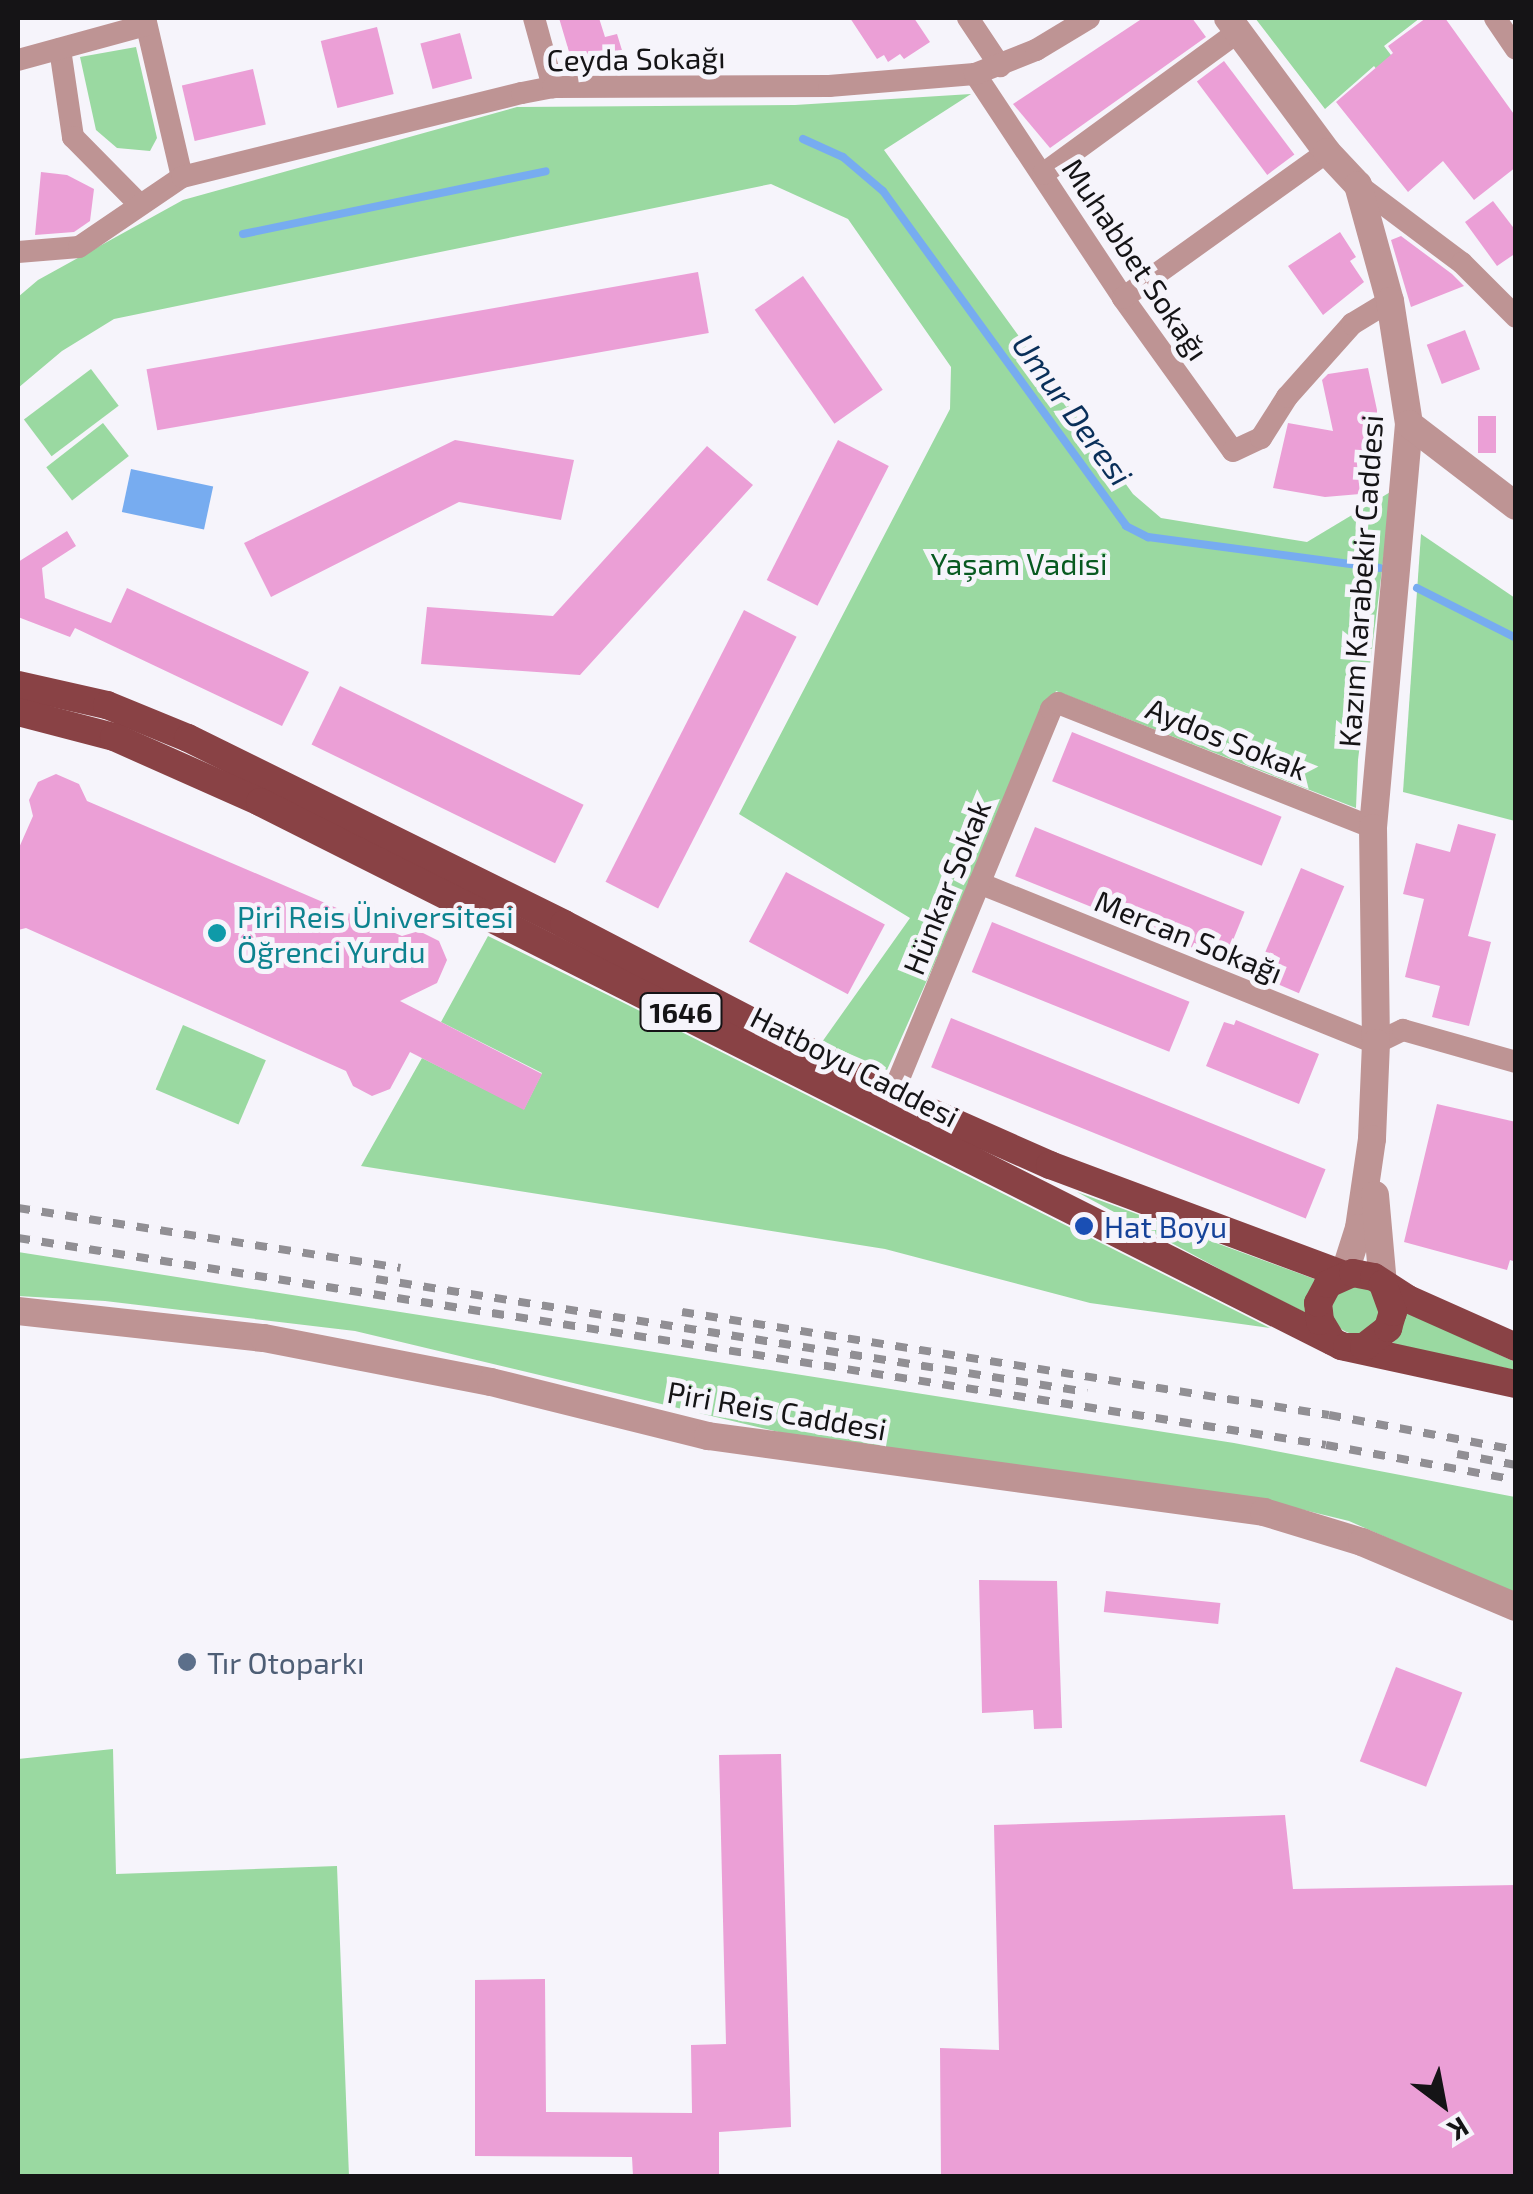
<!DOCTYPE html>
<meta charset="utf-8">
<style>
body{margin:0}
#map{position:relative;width:1533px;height:2194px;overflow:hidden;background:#f6f4fb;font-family:"Exo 2",sans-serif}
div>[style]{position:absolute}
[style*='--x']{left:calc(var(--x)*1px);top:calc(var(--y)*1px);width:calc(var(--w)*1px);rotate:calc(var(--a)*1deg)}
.green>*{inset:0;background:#9ad9a1;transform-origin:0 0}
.round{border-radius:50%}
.water>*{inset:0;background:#77acf0;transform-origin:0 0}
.stream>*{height:8px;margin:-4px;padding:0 4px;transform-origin:4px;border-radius:4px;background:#77acf0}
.building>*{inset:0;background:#eb9fd6;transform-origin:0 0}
.minor>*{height:22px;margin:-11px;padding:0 11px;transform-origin:11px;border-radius:11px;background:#be9494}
.tertiary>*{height:28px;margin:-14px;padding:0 14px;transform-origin:14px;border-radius:14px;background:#be9494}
.primary>*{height:28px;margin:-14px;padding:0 14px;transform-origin:14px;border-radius:14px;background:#894245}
.rail>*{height:8px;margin-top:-4px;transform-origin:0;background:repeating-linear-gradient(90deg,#918f94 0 12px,transparent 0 24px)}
.dots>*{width:28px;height:28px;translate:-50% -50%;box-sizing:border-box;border:5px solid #f6f4fb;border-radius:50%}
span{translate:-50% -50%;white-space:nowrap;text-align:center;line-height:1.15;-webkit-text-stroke:10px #f6f4fb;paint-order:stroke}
.shield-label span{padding:2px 8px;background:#f6f4fb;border:2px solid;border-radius:8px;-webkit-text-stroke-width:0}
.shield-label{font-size:28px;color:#151416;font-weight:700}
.street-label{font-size:30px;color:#151416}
.park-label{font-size:30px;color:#085a21}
.culture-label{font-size:30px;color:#0d838f}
.left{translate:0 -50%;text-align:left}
.transit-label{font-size:30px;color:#164399}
.service-label{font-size:30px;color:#4e5e75}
.water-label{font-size:32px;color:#092f59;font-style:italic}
.frame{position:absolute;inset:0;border:20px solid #151416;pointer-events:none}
.north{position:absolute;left:1393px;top:2054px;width:100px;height:100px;-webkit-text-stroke:8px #f6f4fb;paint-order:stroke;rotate:148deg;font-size:28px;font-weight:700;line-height:40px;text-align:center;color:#151416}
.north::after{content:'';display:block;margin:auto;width:35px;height:45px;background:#151416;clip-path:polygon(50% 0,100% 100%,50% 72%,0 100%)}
</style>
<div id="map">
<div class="green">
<i style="clip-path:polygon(1255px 18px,1420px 18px,1384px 46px,1425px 99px,1409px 112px,1374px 66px,1325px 109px)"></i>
<i style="clip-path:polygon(136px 47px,157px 138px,150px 151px,117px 148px,96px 130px,80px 57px)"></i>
<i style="clip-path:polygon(971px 94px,884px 150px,1133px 494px,1161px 518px,1307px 542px,1392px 491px,1358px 760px,1356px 808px,1056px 691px,887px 1070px,822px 1042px,910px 918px,739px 814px,950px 409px,951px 367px,848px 219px,771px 184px,114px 319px,62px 351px,18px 388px,18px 297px,38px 280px,183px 200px,517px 107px,795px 105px)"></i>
<i style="left:91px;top:369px;width:46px;height:84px;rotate:53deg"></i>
<i style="left:103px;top:423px;width:42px;height:72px;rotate:52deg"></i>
<i style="clip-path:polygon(1421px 534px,1515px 598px,1515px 821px,1403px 792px)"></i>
<i style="clip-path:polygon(488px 936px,618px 1000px,1270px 1328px,1090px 1303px,885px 1249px,361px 1166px,422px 1058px,524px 1109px,542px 1073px,441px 1022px)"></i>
<i style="left:183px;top:1025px;width:90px;height:70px;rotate:23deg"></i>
<i style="clip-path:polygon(1077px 1192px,1320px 1281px,1306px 1313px,1251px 1286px)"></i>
<i style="clip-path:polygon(18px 1252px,1234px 1443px,1515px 1497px,1515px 1594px,1349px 1521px,1250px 1497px,787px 1434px,355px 1331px,105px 1301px,18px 1296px)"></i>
<i class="round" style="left:1332px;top:1286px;width:48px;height:48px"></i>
<i style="clip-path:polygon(1404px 1311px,1515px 1362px,1515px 1370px,1392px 1344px,1402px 1330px)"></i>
<i style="clip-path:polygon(113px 1749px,116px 1874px,337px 1866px,349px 2176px,18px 2176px,18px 1759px)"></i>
</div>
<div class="water">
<i style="left:131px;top:469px;width:84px;height:44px;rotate:12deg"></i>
</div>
<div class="stream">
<i style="--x:803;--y:139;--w:44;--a:24.2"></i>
<i style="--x:843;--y:157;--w:52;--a:40.4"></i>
<i style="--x:883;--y:191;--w:414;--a:54"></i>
<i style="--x:1126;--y:526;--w:25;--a:27"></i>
<i style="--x:1148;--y:537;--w:234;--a:7.6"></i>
<i style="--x:243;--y:234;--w:309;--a:-11.7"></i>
<i style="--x:1417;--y:588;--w:111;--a:26.8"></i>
</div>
<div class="building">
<i style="clip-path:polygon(559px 18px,599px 18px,605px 37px,617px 34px,625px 60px,575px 72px)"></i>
<i style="clip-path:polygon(850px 18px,914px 18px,930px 42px,904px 59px,900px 54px,888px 62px,884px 55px,877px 59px)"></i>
<i style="clip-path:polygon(1143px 18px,1192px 18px,1206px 37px,1050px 148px,1013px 104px)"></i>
<i style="clip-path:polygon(1426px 18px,1445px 18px,1516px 117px,1516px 167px,1474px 200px,1443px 161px,1408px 192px,1336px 102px,1393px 53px,1388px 46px)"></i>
<i style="left:377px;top:27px;width:69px;height:58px;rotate:76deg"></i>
<i style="left:460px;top:33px;width:47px;height:41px;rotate:75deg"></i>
<i style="left:1224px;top:61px;width:117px;height:34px;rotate:53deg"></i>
<i style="left:253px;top:69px;width:57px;height:73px;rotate:77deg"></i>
<i style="clip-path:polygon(41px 172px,67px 175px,94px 189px,90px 221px,74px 232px,35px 235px)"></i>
<i style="clip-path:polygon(1493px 201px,1516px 231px,1516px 253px,1497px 266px,1465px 222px)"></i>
<i style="clip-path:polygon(1340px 232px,1356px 257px,1350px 261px,1364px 282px,1323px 315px,1288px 266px)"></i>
<i style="clip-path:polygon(1401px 236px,1452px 274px,1464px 286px,1411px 307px,1391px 240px)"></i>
<i style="left:698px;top:272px;width:62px;height:560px;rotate:80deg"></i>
<i style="left:803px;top:276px;width:139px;height:59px;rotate:55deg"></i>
<i style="left:1465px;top:330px;width:42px;height:41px;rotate:69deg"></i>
<i style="clip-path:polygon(1368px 368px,1377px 410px,1377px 452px,1356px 454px,1360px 494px,1325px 497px,1273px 488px,1288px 423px,1333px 431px,1322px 380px,1328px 374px)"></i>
<i style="left:1478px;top:416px;width:18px;height:37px"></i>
<i style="clip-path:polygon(455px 440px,574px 460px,561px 520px,459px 502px,271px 597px,244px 543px)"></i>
<i style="left:838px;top:440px;width:57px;height:157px;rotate:27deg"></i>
<i style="clip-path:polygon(707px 446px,753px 485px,580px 675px,421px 664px,427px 607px,553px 616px)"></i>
<i style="clip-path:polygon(67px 531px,76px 546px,42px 568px,45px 598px,111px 623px,127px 588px,309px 672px,282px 726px,75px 628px,70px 637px,18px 617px,18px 562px)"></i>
<i style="left:744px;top:610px;width:59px;height:305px;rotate:27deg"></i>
<i style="left:340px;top:686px;width:271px;height:65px;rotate:26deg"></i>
<i style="left:1072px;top:732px;width:226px;height:53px;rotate:22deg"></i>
<i style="clip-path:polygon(56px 774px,79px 784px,87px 801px,402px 936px,419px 931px,439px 941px,447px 960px,437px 983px,400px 1001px,542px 1074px,524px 1110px,410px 1052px,390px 1089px,372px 1096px,353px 1086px,346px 1071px,26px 928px,18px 930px,18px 850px,33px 816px,29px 800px,38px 782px)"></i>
<i style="clip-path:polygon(1458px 824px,1496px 834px,1468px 936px,1491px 942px,1469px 1026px,1432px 1017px,1440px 986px,1405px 977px,1424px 899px,1403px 894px,1416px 843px,1450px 852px)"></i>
<i style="left:1035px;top:827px;width:226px;height:53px;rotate:22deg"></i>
<i style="left:1301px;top:868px;width:47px;height:116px;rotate:23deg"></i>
<i style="left:786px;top:872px;width:112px;height:79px;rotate:28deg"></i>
<i style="left:992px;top:922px;width:213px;height:54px;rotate:22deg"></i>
<i style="left:951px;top:1018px;width:404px;height:53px;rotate:22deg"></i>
<i style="clip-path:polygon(1236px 1020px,1319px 1054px,1299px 1104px,1206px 1066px,1224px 1022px,1234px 1025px)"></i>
<i style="clip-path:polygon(1437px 1104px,1516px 1122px,1516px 1262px,1510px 1260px,1507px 1270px,1404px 1242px)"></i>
<i style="clip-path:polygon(979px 1580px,1057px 1581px,1062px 1728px,1034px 1729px,1033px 1710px,982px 1713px)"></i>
<i style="left:1106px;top:1591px;width:115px;height:21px;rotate:6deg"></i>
<i style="left:1396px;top:1667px;width:71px;height:101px;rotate:21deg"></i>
<i style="clip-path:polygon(781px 1754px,791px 2127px,719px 2132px,719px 2176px,633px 2176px,632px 2157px,475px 2156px,475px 1980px,545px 1979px,546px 2112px,692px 2113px,691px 2045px,726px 2044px,719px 1755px)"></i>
<i style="clip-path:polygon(1285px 1815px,1293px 1889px,1516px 1885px,1516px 2176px,941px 2176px,940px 2048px,999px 2050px,994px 1825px)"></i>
</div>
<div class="minor">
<i style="--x:145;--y:18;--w:163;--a:76.9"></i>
<i style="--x:534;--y:18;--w:72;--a:74.6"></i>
<i style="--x:968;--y:18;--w:58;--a:56.3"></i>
<i style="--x:1495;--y:18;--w:37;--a:56"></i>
<i style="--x:60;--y:49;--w:89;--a:81.6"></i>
<i style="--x:73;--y:137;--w:93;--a:45.4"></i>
<i style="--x:18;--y:60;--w:133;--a:-15.3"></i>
<i style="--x:975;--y:74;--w:268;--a:56.5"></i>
<i style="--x:1123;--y:298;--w:188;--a:54.3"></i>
<i style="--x:1233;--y:451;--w:31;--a:-25"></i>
<i style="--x:1261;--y:438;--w:49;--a:-57.6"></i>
<i style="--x:1287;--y:397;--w:98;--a:-48.3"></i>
<i style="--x:1352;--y:324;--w:44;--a:-31.2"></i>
<i style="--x:1043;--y:174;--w:241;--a:-36.1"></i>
<i style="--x:1358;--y:185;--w:130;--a:36.9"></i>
<i style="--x:1462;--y:263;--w:76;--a:45"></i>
<i style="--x:18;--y:252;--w:61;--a:-4.7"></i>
<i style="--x:79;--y:247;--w:125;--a:-34.2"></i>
<i style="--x:182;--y:177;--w:350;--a:-13.9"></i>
<i style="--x:522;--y:93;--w:32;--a:-11"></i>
<i style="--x:553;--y:87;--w:276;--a:-0.2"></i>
<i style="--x:829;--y:86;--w:146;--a:-4.7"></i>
<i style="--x:975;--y:74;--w:66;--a:-21.5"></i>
<i style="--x:1036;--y:50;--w:62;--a:-31.1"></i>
<i style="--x:1123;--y:298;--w:251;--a:-35.6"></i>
<i style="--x:979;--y:883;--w:428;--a:22"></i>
<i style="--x:1376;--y:1043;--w:30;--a:-26"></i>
<i style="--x:1403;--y:1030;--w:117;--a:15.8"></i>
<i style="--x:886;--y:1110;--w:434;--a:-67.6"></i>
<i style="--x:1051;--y:709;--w:9;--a:-41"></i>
<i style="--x:1058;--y:703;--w:339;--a:21.6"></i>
</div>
<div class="tertiary">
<i style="--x:1228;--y:18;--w:167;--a:53.5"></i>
<i style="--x:1327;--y:152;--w:45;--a:46.8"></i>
<i style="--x:1358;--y:185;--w:120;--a:74.6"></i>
<i style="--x:1390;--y:301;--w:124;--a:81.2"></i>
<i style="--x:1409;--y:424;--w:406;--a:95.1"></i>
<i style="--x:1373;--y:828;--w:215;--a:89.2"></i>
<i style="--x:1376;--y:1043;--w:96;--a:92.4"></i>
<i style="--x:1372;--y:1139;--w:90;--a:98.3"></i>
<i style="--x:1359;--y:1228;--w:49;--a:107.7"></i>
<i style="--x:1409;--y:424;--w:135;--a:37.5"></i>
<i style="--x:1375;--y:1195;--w:89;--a:84.9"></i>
<i style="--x:18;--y:1311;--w:247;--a:6.3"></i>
<i style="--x:264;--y:1338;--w:231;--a:11"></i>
<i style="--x:491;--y:1382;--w:224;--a:14"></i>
<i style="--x:708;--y:1436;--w:561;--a:7.78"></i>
<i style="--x:1264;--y:1512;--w:102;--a:17"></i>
<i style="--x:1362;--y:1542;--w:167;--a:22.9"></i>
</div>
<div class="primary">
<i style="--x:18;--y:685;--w:91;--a:12.7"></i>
<i style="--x:107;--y:705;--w:87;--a:22.2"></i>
<i style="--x:188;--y:738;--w:419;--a:26.3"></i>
<i style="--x:564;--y:924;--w:370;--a:27.5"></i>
<i style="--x:892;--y:1095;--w:173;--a:23.9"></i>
<i style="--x:1050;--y:1165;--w:314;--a:20.5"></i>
<i style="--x:18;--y:712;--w:99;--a:14.6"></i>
<i style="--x:114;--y:737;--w:160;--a:24"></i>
<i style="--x:260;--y:802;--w:1210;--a:26.71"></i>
<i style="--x:1341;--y:1346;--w:179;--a:12.3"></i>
<i style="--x:1332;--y:1341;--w:23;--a:-121"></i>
<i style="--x:1320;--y:1321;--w:18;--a:-96"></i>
<i style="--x:1318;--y:1303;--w:21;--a:-62"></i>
<i style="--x:1328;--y:1284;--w:27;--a:-24"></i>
<i style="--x:1353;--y:1273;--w:21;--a:11"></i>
<i style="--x:1374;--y:1277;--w:40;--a:32.9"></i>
<i style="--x:1408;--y:1299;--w:118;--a:24"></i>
<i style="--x:1347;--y:1347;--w:17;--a:0"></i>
<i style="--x:1364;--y:1347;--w:31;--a:-38"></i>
<i style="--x:1388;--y:1328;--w:17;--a:-73"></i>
<i style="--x:1393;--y:1312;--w:30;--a:-110"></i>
</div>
<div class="rail">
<i style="--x:18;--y:1208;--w:387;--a:8.9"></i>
<i style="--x:18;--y:1238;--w:1324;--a:8.99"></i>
<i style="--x:1326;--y:1445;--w:193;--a:10.4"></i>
<i style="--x:376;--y:1279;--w:720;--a:9.03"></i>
<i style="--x:682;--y:1312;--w:655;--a:9.05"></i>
<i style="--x:1329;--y:1415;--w:190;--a:10.6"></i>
<i style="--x:1457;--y:1454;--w:60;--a:10.6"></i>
</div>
<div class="dots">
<i style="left:217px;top:933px;background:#0f9aa8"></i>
<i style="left:1084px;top:1226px;background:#1a4fb4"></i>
<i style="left:187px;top:1662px;background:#5c6f8a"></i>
</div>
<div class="shield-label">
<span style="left:681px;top:1012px">1646</span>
</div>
<div class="street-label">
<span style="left:636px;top:58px;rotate:-1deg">Ceyda Sokağı</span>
<span style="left:1136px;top:259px;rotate:56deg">Muhabbet Sokağı</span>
<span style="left:1360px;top:581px;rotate:-86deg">Kazım Karabekir Caddesi</span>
<span style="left:1227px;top:738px;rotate:22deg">Aydos Sokak</span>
<span style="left:946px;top:887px;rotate:-68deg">Hünkar Sokak</span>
<span style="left:1189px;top:936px;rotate:22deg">Mercan Sokağı</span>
<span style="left:855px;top:1066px;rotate:27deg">Hatboyu Caddesi</span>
<span style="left:777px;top:1410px;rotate:10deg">Piri Reis Caddesi</span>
</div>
<div class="park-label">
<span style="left:1019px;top:563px">Yaşam Vadisi</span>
</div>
<div class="culture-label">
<span class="left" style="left:237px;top:933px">Piri Reis Üniversitesi<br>Öğrenci Yurdu</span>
</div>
<div class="transit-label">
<span class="left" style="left:1104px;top:1226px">Hat Boyu</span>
</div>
<div class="service-label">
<span class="left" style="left:207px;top:1662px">Tır Otoparkı</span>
</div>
<div class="water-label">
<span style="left:1073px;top:409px;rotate:54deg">Umur Deresi</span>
</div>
<div class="frame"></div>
<div class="north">K</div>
</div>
